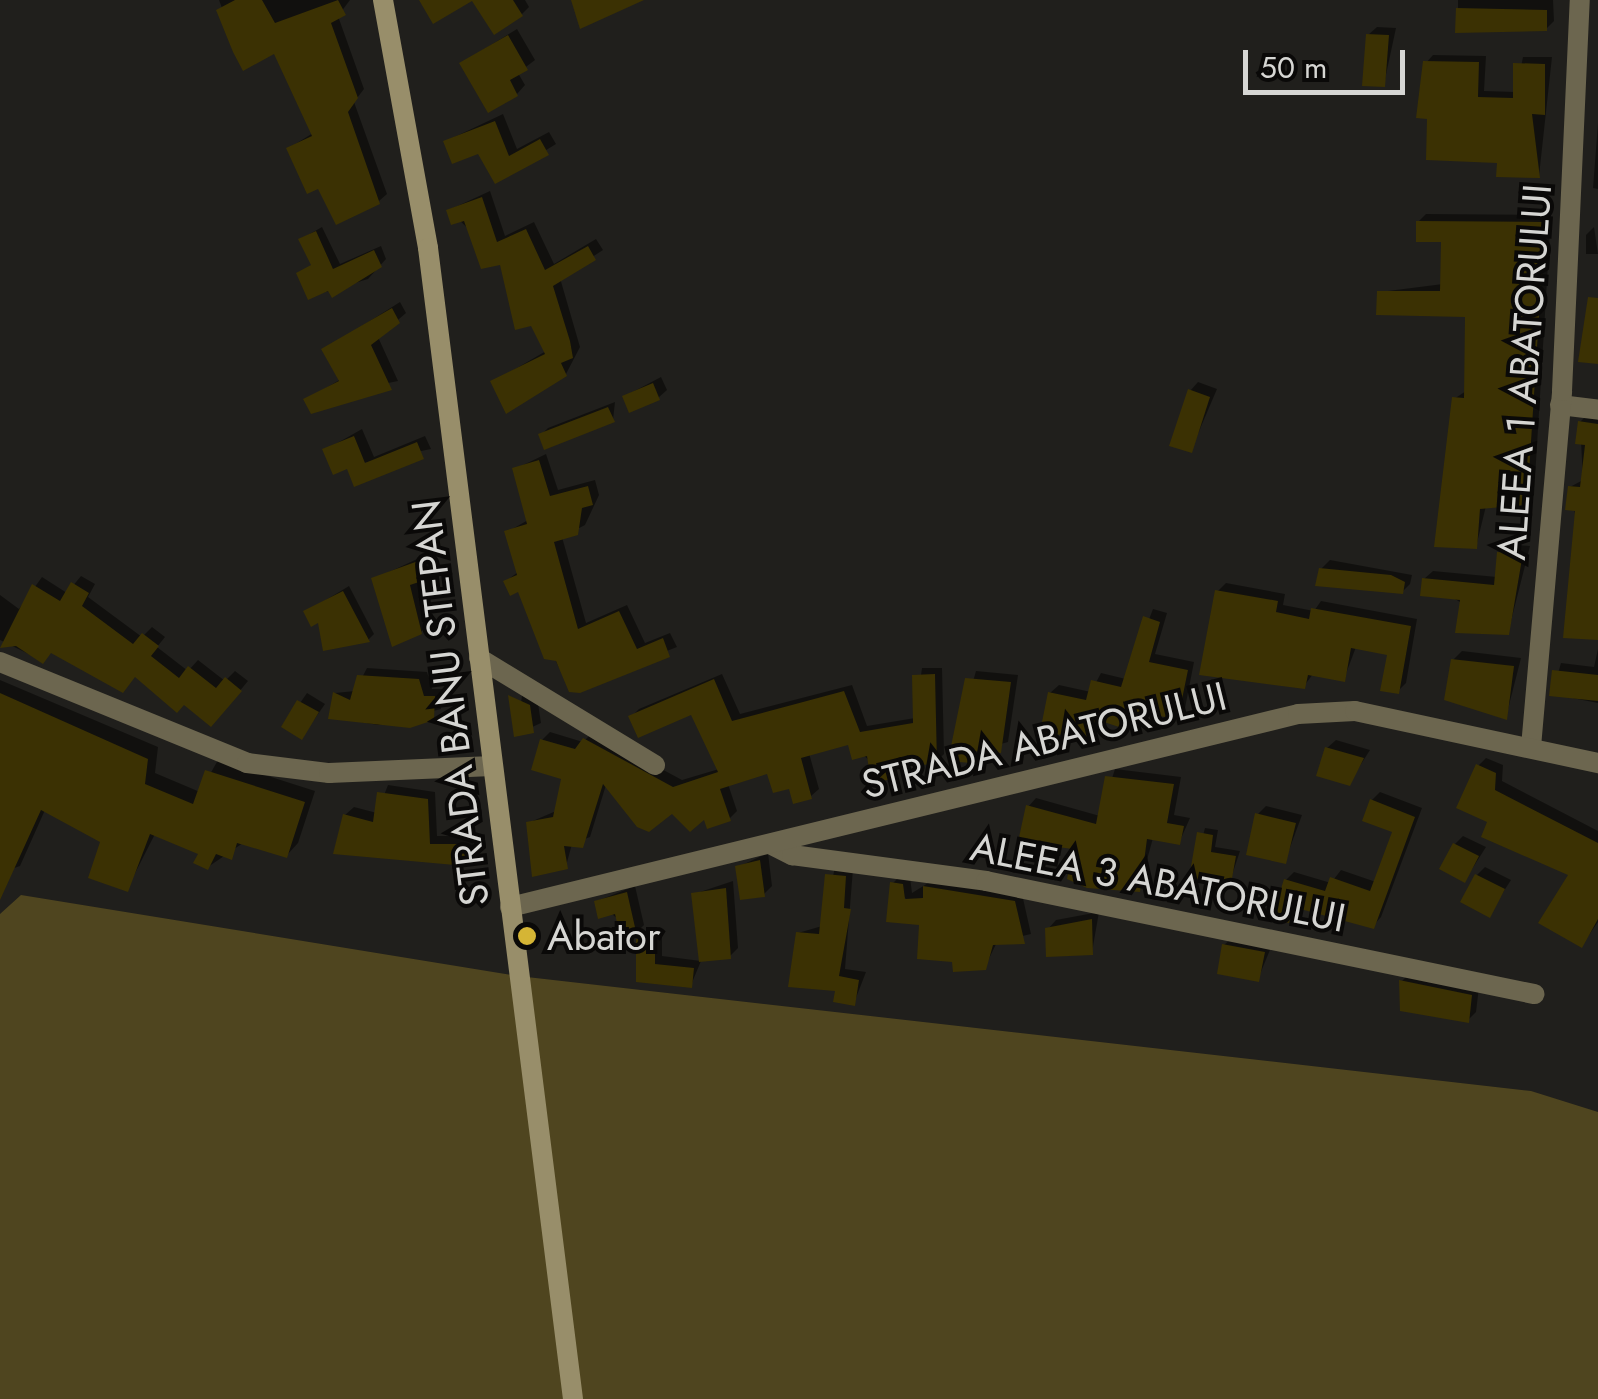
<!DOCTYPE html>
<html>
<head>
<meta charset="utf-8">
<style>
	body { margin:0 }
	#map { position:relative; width:1598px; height:1399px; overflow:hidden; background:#201f1c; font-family:Jost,sans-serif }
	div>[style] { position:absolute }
	.green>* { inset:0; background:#4f451f }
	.shadow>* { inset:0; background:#0007 }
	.building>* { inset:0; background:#3b3103 }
	.minor>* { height:20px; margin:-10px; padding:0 10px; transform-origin:10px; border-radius:10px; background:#6c664f }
	.secondary>* { height:20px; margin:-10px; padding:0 10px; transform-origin:10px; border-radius:10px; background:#988e6a }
	.dots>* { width:28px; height:28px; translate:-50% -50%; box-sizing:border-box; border:5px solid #0a0908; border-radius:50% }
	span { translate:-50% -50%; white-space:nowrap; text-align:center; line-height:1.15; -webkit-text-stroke:8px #0a0908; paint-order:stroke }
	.street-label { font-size:40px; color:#d6d6d3 }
	.poi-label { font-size:40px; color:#d6d6d3 }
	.left { translate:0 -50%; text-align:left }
	.scale { position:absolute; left:1243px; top:50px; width:162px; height:45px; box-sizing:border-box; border:5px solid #d6d6d3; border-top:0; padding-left:12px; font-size:30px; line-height:35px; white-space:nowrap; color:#d6d6d3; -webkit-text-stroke:8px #0a0908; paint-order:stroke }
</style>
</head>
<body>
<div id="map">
	<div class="green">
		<i style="clip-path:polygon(21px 895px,518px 976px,1531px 1091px,1598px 1112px,1598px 1399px,0 1399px,0 914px)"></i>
	</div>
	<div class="shadow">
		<i style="clip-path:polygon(219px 0,350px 0,338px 16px,364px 89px,354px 102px,387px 194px,379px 201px,319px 185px,289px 148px,313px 133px,275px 50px,244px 67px)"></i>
		<i style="clip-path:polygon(474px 0,525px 0,529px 7px,522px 14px)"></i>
		<i style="clip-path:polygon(1458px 0,1553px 0,1554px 21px,1546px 29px,1458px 30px)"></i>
		<i style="clip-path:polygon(1377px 27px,1396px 28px,1384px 84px,1368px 35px)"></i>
		<i style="clip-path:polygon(517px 29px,535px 60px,518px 73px,525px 85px,517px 94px,462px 63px)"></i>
		<i style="clip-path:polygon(1433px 55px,1486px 56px,1484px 91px,1516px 92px,1523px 57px,1552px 57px,1539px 176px,1499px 160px,1426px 63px)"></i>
		<i style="clip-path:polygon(503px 114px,517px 149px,549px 132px,556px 144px,496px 181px,479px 151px,446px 141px)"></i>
		<i style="clip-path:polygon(1598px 123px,1598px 189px,1593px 188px)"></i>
		<i style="clip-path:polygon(490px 191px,505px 236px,534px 222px,554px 264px,596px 239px,603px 250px,560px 278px,580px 347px,566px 374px,493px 382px,546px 351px,502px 262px,449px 210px)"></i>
		<i style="clip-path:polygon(1426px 214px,1551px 215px,1534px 495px,1486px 506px,1476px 547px,1454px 399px,1466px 391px,1468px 314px,1380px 292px,1443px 284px,1443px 239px,1418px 222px)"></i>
		<i style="clip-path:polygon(322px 227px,340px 264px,381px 246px,386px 259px,368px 279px,309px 297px,299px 274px,313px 264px,301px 239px)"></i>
		<i style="clip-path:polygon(1594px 227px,1598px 254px,1586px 254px,1586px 235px)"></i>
		<i style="clip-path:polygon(400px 302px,406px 313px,378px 337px,398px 381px,306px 400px,341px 379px,324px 350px)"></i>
		<i style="clip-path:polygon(661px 377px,667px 390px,658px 398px,625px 396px)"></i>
		<i style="clip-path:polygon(1198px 382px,1217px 389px,1191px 450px,1190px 391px)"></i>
		<i style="clip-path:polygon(615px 402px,613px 420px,541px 435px,548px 428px)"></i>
		<i style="clip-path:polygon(1588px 414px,1598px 415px,1598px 637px,1570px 487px,1583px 480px,1580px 422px)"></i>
		<i style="clip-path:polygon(362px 429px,374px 457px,425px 436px,431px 449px,349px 466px,325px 450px)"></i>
		<i style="clip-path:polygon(546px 454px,558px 490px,595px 480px,599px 495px,585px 525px,562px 537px,586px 623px,627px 605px,645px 643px,670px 633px,677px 647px,570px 689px,519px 589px,506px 581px,518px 572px,507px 532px,528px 520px,515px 469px)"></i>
		<i style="clip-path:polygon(1507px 544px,1530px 546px,1508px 633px,1424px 579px,1433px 571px,1497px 577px)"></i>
		<i style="clip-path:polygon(430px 553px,435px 569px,419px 580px,429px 624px,421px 632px,374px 579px)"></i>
		<i style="clip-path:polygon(1330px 560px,1412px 575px,1410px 584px,1402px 592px,1321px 569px)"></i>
		<i style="clip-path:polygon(81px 576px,95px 584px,88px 597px,142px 637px,152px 627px,165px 637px,157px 647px,188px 671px,198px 660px,225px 681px,235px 671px,248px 681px,219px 716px,136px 674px,52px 651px,43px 661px,0 640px,0 595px,19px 609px,42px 577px,67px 593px)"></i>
		<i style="clip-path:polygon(1226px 583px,1285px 594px,1283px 605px,1314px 611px,1321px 601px,1417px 619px,1406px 683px,1398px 691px,1389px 653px,1356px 647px,1344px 679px,1313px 674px,1304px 686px,1218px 591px)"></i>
		<i style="clip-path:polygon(349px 586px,374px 634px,368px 640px,306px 612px)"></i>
		<i style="clip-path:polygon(1153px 609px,1167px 613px,1155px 654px,1194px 662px,1185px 708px,1177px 716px,1139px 710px,1127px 727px,1104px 719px,1092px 736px,1050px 693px,1059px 685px,1091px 692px,1101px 673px,1126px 679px)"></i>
		<i style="clip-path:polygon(1598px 649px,1598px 703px,1552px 694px,1561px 663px,1594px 667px)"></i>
		<i style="clip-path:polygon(1462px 651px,1521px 658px,1506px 717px,1453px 660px)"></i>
		<i style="clip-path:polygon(367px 668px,427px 672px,432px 689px,442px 689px,441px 709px,378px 725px,331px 717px,335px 693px,355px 691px)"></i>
		<i style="clip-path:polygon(922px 668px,942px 668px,944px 754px,936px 762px,893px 764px,886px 777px,850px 742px,809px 753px,819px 789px,811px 796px,769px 771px,728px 784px,737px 811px,729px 819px,606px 785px,590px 837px,572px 844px,566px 866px,528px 823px,556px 811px,564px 777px,542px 740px,550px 732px,583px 742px,593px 732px,682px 780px,719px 769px,692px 712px,631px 717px,639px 709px,722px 674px,740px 714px,852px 685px,867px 726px,915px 718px)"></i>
		<i style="clip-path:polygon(976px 671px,1018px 675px,1008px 742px,951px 758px)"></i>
		<i style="clip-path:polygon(0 680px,158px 747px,155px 773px,200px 792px,218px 760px,315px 791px,298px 843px,287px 855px,243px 843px,208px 867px,201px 853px,155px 834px,127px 889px,104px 841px,45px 810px,20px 866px,0 873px)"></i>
		<i style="clip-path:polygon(523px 688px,537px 697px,541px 723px,517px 734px)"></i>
		<i style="clip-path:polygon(307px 693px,325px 704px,302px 737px,284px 726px)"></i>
		<i style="clip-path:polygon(1336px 740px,1370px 750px,1349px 783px,1327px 748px)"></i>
		<i style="clip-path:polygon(1486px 758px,1503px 765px,1502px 781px,1598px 831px,1598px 922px,1582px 945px,1572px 873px,1490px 821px,1478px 766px)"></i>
		<i style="clip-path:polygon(1115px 769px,1181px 777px,1174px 815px,1190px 818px,1179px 843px,1153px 838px,1139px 889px,1028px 807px,1036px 798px,1100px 816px)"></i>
		<i style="clip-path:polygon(388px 785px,435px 792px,437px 836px,473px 836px,473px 855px,465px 864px,345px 815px,354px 807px,377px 813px)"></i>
		<i style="clip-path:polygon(1380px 792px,1422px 808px,1381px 917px,1373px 926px,1297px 908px,1288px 920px,1286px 880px,1294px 872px,1331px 883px,1341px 870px,1376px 882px,1396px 830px,1372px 800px)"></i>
		<i style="clip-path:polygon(1266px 806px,1302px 815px,1285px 861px,1257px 815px)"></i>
		<i style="clip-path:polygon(1205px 828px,1218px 830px,1215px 847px,1240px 851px,1230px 881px,1192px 876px)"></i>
		<i style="clip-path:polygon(1463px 836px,1486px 847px,1465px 880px,1455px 844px)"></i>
		<i style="clip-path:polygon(768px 853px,772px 886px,764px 894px,738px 867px)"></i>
		<i style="clip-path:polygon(835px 867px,853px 869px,845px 969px,866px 972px,854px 1003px,798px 933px,822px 926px)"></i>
		<i style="clip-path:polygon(1485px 867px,1511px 880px,1489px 914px,1477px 875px)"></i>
		<i style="clip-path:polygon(900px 876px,910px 877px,912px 893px,933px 880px,1022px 894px,1031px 934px,997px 942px,985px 967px,955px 960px,893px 883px)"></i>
		<i style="clip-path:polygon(733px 881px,738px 948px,730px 956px,694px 894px)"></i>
		<i style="clip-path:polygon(635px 886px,644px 925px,635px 934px,597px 901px)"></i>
		<i style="clip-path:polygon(1099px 912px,1092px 952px,1048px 929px,1056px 920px)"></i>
		<i style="clip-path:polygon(647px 932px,662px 932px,662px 956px,701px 961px,691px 985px,639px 980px)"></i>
		<i style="clip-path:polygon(1233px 937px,1272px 945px,1258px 979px,1224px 945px)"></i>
		<i style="clip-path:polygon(1410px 973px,1479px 987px,1476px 1012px,1468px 1020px,1402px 981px)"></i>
	</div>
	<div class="building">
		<i style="clip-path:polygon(235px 0,262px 0,275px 23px,338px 0,346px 15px,331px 23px,358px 98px,348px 112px,380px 204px,336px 225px,318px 189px,307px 194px,286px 148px,312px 136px,274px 54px,243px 71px,233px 52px,216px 10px)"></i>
		<i style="clip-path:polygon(419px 0,513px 0,523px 16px,494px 35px,472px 1px,433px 24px)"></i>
		<i style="clip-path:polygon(571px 0,644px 0,580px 29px)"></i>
		<i style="clip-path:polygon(1456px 8px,1547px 10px,1547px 31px,1455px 33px)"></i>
		<i style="clip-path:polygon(1366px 34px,1389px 35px,1385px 87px,1362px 86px)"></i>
		<i style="clip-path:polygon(508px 35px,528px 70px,510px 80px,518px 96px,488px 113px,459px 63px)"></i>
		<i style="clip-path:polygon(1423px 61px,1479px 62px,1478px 97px,1513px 98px,1513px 63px,1545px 64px,1545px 115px,1532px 114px,1540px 178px,1496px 177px,1497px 163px,1426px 160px,1427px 119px,1416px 118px)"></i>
		<i style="clip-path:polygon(495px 121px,509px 156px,540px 139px,549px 155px,495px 184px,478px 154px,452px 164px,443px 141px)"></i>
		<i style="clip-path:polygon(482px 197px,497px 242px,526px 229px,545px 270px,588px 246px,596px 260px,553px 286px,570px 341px,573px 358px,561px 363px,567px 376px,506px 414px,490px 381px,545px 354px,531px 326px,515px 330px,500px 265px,481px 269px,464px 221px,451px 225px,446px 210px)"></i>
		<i style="clip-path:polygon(1416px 221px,1545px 222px,1527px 505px,1480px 509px,1477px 549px,1434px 547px,1452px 397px,1464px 398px,1465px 317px,1376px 315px,1377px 291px,1440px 291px,1441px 242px,1416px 242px)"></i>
		<i style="clip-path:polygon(316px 231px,333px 269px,374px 250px,382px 267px,332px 298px,328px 291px,308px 300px,296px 273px,311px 265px,298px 239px)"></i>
		<i style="clip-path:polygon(1588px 297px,1598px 298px,1598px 364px,1578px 362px)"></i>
		<i style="clip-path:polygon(392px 308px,400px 323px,371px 345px,392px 390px,311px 414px,303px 399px,339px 381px,321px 349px)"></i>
		<i style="clip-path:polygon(653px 383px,660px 400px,629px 413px,622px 396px)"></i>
		<i style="clip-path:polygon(1188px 389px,1210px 397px,1192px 453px,1169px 446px)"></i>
		<i style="clip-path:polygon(608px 407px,615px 422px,544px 450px,538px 434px)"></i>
		<i style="clip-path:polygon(1578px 421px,1598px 424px,1598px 640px,1563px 638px,1575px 511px,1565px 510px,1568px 486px,1580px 487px,1585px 445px,1575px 444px)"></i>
		<i style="clip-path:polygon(354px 436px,365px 463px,417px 442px,424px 459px,354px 487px,347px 469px,333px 475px,322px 449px)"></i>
		<i style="clip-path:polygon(539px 460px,550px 496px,588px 486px,593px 505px,582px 508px,578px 535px,554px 542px,578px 629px,619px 611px,637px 649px,663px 638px,670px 657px,580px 693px,569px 692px,556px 661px,544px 659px,518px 592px,510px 596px,503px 581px,517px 575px,504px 531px,527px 524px,512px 468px)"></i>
		<i style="clip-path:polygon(1497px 552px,1523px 553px,1509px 635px,1455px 633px,1460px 600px,1420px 596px,1422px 578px,1494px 585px)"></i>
		<i style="clip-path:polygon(421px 560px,428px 579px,410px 585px,422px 634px,392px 647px,371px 578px)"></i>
		<i style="clip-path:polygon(1319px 568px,1391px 575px,1405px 582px,1403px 594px,1315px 586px)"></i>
		<i style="clip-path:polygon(71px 582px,89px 593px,82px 606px,133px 644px,142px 633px,159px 646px,151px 656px,179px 678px,188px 666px,216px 688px,225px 677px,242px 691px,211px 727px,184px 705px,177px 713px,135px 677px,123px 693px,51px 653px,43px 664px,16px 646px,0 648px,32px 584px,60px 601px)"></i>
		<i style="clip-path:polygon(1215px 590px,1278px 601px,1276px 612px,1309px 619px,1311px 608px,1411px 626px,1399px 694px,1380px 691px,1387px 655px,1351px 648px,1345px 682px,1308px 675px,1305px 689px,1199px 675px)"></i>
		<i style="clip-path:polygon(343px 591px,370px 642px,323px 651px,318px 623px,311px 627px,303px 611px)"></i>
		<i style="clip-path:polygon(1143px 616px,1160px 622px,1149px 662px,1188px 670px,1178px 719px,1134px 712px,1128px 730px,1101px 721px,1092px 739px,1040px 732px,1048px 692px,1086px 700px,1091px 680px,1121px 687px)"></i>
		<i style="clip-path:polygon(1451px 659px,1514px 666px,1507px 720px,1444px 700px)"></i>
		<i style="clip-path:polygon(1552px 670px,1598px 675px,1598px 701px,1549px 696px)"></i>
		<i style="clip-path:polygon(935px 674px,937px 764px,886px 767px,888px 780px,871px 782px,867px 756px,852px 760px,848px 745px,801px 758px,812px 799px,793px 804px,789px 789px,773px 793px,767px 774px,720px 789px,731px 821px,707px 829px,704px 820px,690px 832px,672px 814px,649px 832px,637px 827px,603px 784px,583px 848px,564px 846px,568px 869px,532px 877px,526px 822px,553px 817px,561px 779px,531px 770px,540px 739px,575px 749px,583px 738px,673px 787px,718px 772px,691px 715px,638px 738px,628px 716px,714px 679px,732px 721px,844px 691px,860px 732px,913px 723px,912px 675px)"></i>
		<i style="clip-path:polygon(357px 675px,419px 679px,424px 696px,435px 696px,434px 720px,410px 728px,328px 719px,333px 692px,350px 700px)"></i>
		<i style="clip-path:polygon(965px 678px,1011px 682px,1001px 753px,972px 751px,971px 763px,948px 761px)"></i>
		<i style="clip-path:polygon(0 693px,148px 759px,145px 784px,193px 804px,205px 770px,305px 802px,287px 858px,237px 843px,232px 860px,216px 854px,208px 870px,193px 863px,198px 854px,150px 834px,128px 892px,88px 878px,100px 842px,41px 810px,0 900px)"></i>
		<i style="clip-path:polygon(508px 695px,530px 705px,534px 733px,514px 737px)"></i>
		<i style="clip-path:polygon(297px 700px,319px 712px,302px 740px,281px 727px)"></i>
		<i style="clip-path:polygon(1325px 747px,1364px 758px,1350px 786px,1316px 776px)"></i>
		<i style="clip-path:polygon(1476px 764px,1496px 773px,1495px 790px,1598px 843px,1598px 919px,1582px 948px,1538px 923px,1568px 875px,1481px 837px,1487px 822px,1456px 808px)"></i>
		<i style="clip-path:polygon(1105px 776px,1174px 784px,1167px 823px,1184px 826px,1180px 845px,1147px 839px,1140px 892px,1087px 888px,1067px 879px,1073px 849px,1018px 842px,1026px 805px,1096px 824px)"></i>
		<i style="clip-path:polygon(377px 792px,428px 799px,430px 844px,466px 844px,466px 866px,333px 854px,343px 814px,373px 822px)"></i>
		<i style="clip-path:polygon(1370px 799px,1415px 817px,1374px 929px,1304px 910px,1293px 909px,1289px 923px,1272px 918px,1284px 879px,1325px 891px,1330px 877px,1370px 891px,1392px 832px,1362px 821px)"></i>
		<i style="clip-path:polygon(1255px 813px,1296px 823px,1286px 864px,1246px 855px)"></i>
		<i style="clip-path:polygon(1197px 832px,1213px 835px,1211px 852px,1236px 856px,1231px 884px,1189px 878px)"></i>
		<i style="clip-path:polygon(1453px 843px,1479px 856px,1465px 883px,1439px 869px)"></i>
		<i style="clip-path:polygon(760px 860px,765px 897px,740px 900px,735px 866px)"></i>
		<i style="clip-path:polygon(825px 874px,846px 876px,844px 908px,851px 909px,839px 976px,859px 980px,855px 1006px,833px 1002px,835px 991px,788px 987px,796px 932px,819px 934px)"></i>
		<i style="clip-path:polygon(1475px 874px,1505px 889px,1490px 918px,1460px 902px)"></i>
		<i style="clip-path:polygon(890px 882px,903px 884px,905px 899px,923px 898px,923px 886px,1015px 901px,1025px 944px,993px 945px,986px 970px,953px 972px,952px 962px,917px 959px,919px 925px,886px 922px)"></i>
		<i style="clip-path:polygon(726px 888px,731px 959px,699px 962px,691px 893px)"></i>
		<i style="clip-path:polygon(627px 892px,637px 936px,621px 940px,615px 914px,598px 919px,594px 901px)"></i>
		<i style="clip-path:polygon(1092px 919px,1093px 955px,1046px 957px,1045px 928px)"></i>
		<i style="clip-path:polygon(636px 939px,655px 939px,655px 964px,694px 968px,692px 988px,636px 982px)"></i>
		<i style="clip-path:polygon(1222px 944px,1265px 952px,1259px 982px,1217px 974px)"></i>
		<i style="clip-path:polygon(1399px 980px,1472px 995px,1469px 1023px,1400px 1011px)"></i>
	</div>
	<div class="minor">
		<i style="left:1560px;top:405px;width:38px;rotate:7deg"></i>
		<i style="left:479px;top:658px;width:206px;rotate:31.3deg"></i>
		<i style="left:0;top:662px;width:267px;rotate:22.2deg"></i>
		<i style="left:247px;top:763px;width:83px;rotate:7deg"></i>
		<i style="left:329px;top:773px;width:163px;rotate:-2.5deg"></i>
		<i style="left:1531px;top:747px;width:357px;rotate:-85deg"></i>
		<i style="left:1562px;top:391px;width:391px;rotate:-87.4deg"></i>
		<i style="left:770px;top:844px;width:25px;rotate:27deg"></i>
		<i style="left:792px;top:855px;width:196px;rotate:7.6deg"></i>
		<i style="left:986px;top:881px;width:560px;rotate:11.65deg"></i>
		<i style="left:510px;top:907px;width:811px;rotate:-13.76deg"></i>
		<i style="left:1298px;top:714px;width:57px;rotate:-3deg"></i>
		<i style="left:1355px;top:711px;width:249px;rotate:12.1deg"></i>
	</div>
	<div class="secondary">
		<i style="left:383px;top:0;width:252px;rotate:79.7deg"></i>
		<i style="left:428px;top:248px;width:1160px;rotate:82.82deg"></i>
	</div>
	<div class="dots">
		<i style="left:527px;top:936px;background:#d5b535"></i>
	</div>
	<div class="street-label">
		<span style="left:1524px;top:372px;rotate:-86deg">ALEEA 1 ABATORULUI</span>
		<span style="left:450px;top:703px;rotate:-97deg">STRADA BANU STEPAN</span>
		<span style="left:1044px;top:740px;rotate:-14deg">STRADA ABATORULUI</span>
		<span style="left:1158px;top:882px;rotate:11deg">ALEEA 3 ABATORULUI</span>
	</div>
	<div class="poi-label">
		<span class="left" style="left:547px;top:936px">Abator</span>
	</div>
	<div class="scale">50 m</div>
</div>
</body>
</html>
